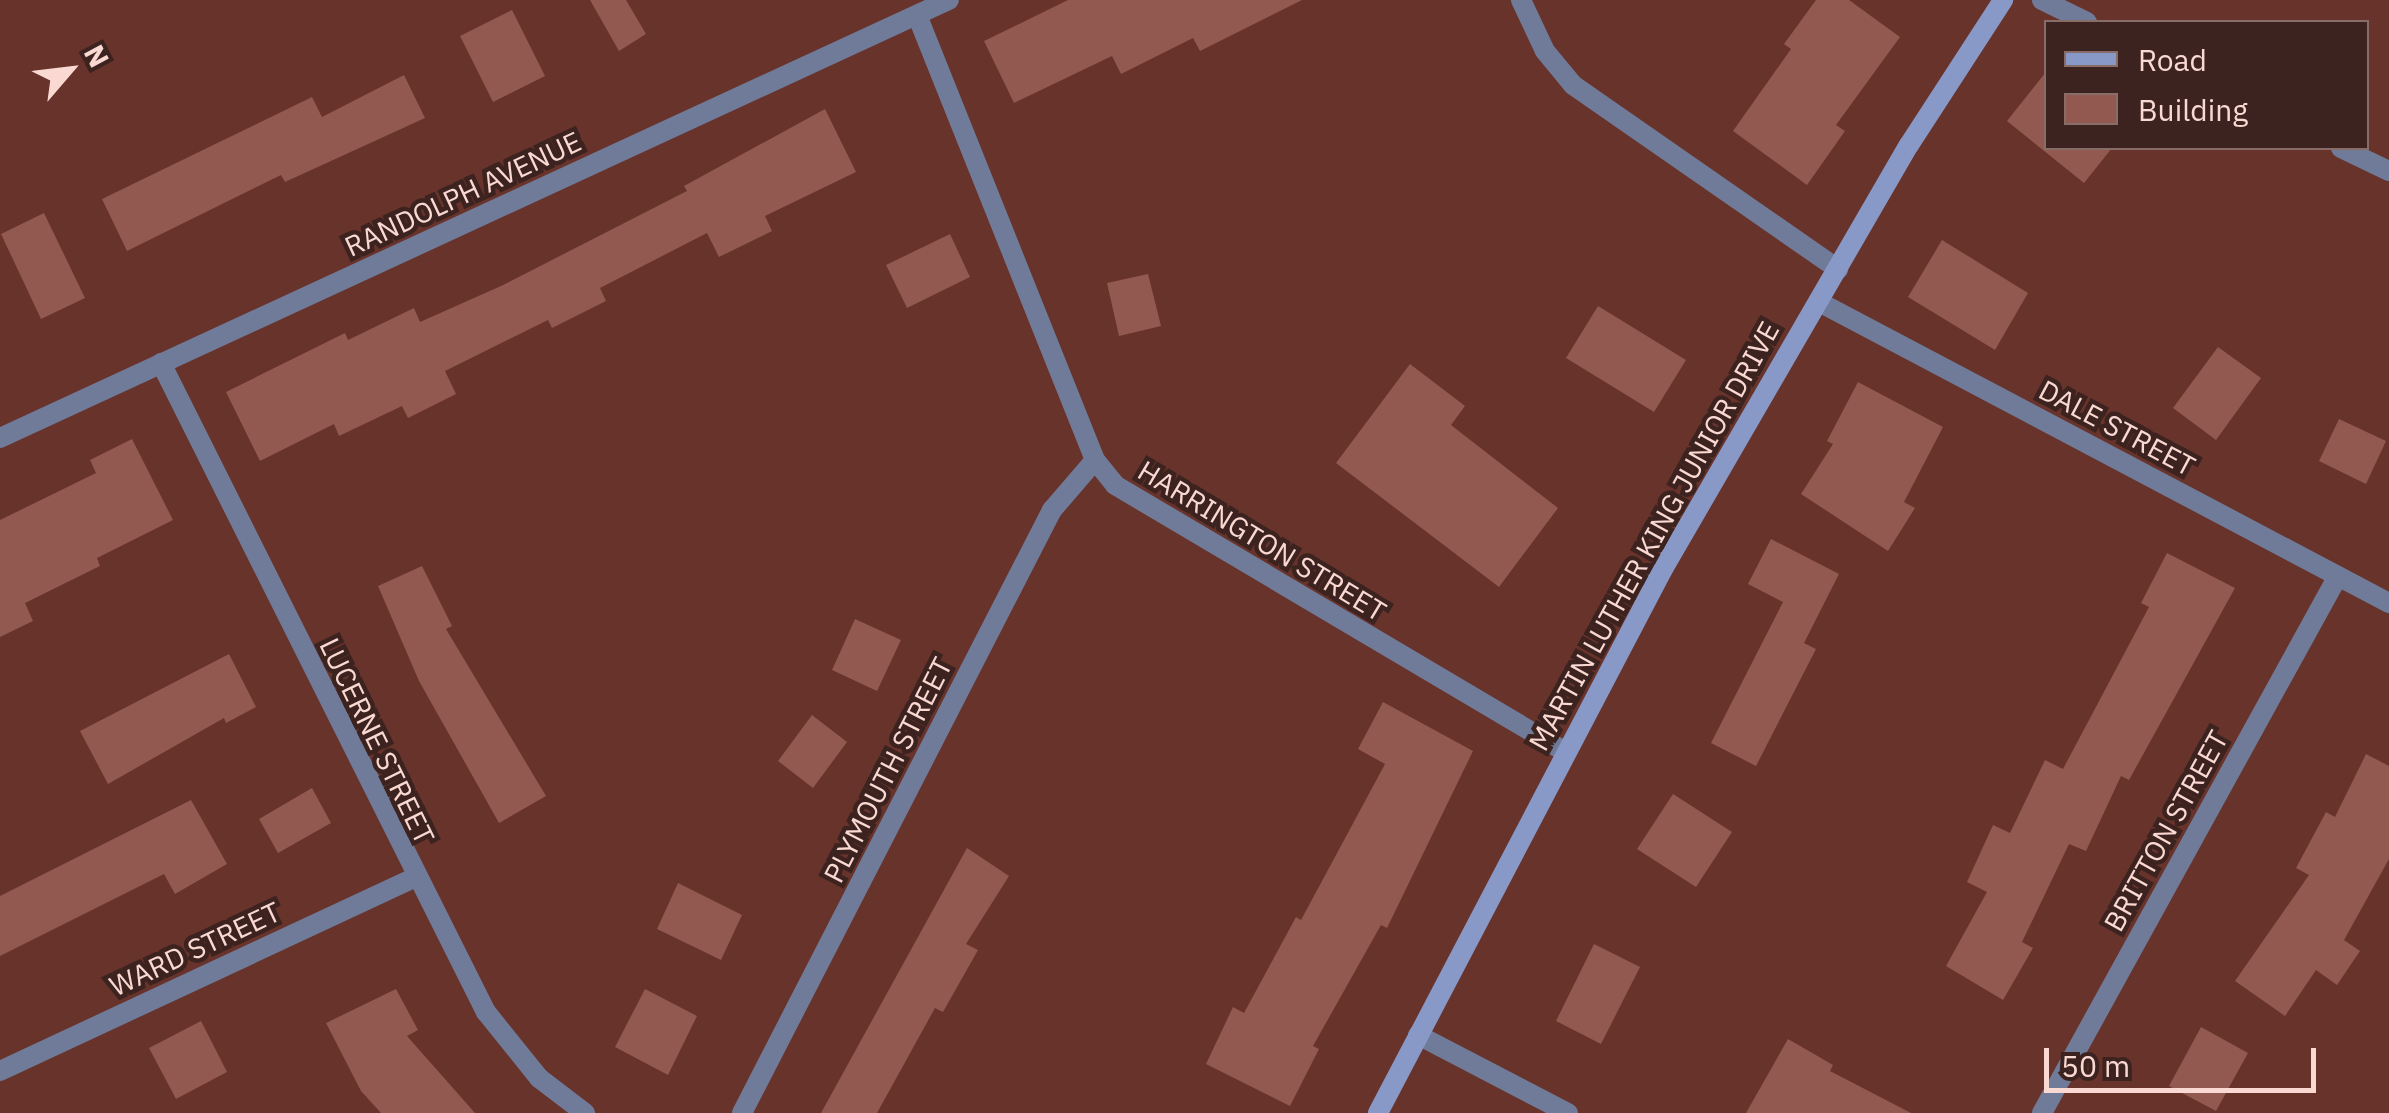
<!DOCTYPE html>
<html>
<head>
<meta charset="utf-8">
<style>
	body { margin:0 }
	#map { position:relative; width:2389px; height:1113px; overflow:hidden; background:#67332b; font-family:"IBM Plex Sans",sans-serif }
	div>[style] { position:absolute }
	.building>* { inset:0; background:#925950 }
	.minor>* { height:20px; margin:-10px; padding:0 10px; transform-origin:10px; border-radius:10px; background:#707b99 }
	.tertiary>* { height:20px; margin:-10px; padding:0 10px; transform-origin:10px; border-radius:10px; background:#707b99 }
	.secondary>* { height:20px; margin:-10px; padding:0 10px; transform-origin:10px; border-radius:10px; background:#8898c7 }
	span { translate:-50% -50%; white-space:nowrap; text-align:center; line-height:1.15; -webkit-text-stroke:9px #3c231f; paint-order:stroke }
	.street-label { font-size:28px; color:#fbd9d3 }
	.legend { position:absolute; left:2044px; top:20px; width:325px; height:130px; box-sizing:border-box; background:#3c231f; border:2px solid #886c67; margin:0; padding:12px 18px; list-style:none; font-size:30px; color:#fbd9d3 }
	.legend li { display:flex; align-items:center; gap:20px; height:50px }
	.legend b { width:50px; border:2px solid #886c67 }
	.north { position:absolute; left:20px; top:20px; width:100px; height:100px; -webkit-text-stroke:8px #3c231f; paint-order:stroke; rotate:62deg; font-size:28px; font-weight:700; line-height:40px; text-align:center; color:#fbd9d3 }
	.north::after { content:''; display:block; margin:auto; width:35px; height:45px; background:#fbd9d3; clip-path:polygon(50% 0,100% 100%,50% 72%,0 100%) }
	.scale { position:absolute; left:2044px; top:1048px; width:272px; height:45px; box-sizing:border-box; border:5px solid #fbd9d3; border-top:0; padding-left:12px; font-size:30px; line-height:35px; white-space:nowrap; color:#fbd9d3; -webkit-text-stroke:8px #3c231f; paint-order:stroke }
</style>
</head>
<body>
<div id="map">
	<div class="building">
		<i style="clip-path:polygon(590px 0,626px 0,646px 34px,619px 51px)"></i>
		<i style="clip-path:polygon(1068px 0,1302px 0,1200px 51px,1193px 38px,1121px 74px,1112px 56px,1014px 103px,984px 41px)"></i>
		<i style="clip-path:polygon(1816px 0,1849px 0,1900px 37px,1836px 125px,1845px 131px,1807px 185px,1733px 131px,1791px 49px,1784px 44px)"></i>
		<i style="clip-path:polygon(512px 10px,545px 76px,493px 102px,460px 36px)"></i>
		<i style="clip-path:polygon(2046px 72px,2046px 148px,2112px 148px,2084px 183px,2007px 121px)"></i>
		<i style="clip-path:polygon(404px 75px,425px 118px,285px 182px,281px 175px,127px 251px,102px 199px,312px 97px,322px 117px)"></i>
		<i style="clip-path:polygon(825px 109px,856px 172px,765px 216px,772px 231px,719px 257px,707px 233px,600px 288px,606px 301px,552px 328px,548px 320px,445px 371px,456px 394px,408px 418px,402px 406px,339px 436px,334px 424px,260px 461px,226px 392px,345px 333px,348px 340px,414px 308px,420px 322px,501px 286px,687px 191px,684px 186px)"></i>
		<i style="clip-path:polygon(44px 213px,85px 298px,41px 319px,1px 234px)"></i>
		<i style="clip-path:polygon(950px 234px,970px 277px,907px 308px,886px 265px)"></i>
		<i style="clip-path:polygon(1942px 240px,2028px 293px,1995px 350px,1908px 297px)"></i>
		<i style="clip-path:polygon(1148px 274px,1161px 326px,1119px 336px,1107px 283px)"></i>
		<i style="clip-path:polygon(1598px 306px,1686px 360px,1654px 412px,1566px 358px)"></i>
		<i style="clip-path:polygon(2218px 347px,2261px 378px,2216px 440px,2173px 408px)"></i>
		<i style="clip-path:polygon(1410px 364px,1465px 406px,1451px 425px,1558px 508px,1499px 587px,1336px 463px)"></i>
		<i style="clip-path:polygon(1858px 382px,1943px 427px,1904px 502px,1915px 508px,1888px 551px,1801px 494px,1833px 444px,1827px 441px)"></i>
		<i style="clip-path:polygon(2339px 419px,2386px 441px,2366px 484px,2319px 461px)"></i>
		<i style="clip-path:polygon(132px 439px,173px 520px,97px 558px,100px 566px,25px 603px,33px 621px,0 637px,0 520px,96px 473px,90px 460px)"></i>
		<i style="clip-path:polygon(1771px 539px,1839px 574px,1804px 643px,1816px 649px,1756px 766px,1711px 743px,1783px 602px,1748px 584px)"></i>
		<i style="clip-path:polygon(2167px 553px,2235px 588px,2129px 780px,2121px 776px,2086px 851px,2069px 844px,2022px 942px,2033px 948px,2003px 1000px,1946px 966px,1987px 892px,1967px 882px,1993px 825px,2010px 833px,2045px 760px,2063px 769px,2149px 607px,2141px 603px)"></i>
		<i style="clip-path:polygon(422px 566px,452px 626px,446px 629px,546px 796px,499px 823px,419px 681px,378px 586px)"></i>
		<i style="clip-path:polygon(855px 619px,901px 640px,877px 691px,832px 670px)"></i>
		<i style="clip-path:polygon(229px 654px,256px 707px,226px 723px,224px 718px,108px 784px,80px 731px)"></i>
		<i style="clip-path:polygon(1383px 702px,1473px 751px,1387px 928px,1381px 925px,1313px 1046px,1319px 1049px,1290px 1106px,1206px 1064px,1233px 1007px,1244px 1013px,1296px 917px,1301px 920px,1385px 764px,1358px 749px)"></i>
		<i style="clip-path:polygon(812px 715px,847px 742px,813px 788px,778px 761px)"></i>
		<i style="clip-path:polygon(2366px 754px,2389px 766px,2389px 859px,2344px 940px,2360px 951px,2337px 985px,2316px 970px,2285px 1016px,2235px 981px,2309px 875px,2296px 868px,2326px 812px,2335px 817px)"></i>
		<i style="clip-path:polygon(312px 788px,331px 823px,278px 853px,259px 819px)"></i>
		<i style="clip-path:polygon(1673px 794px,1732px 832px,1696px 887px,1637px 849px)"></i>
		<i style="clip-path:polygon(191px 800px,227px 864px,175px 894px,164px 874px,0 956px,0 896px)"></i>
		<i style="clip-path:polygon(967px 848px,1009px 876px,966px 944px,978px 950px,943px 1012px,935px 1008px,877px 1113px,821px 1113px)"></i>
		<i style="clip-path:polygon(678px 883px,742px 915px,721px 960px,657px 929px)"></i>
		<i style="clip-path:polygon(1594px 944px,1640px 967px,1601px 1044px,1556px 1021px)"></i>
		<i style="clip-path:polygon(396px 989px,418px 1030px,407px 1036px,475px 1113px,381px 1113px,361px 1091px,326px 1023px)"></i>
		<i style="clip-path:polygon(645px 989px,697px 1016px,668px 1075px,615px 1047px)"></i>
		<i style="clip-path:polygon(201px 1021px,227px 1072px,176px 1099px,149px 1048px)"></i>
		<i style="clip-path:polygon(2201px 1027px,2248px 1053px,2216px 1111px,2169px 1086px)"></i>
		<i style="clip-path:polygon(1788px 1039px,1833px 1065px,1830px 1071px,1911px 1113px,1746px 1113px)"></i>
	</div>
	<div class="minor">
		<i style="left:1521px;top:0;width:56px;rotate:64.8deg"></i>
		<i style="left:1545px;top:51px;width:44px;rotate:50.5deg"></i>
		<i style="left:1573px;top:85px;width:323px;rotate:34.8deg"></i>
		<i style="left:2042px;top:0;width:50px;rotate:26.1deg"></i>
		<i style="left:917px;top:15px;width:479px;rotate:68.2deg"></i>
		<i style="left:1095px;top:460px;width:32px;rotate:51deg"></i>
		<i style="left:1115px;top:485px;width:522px;rotate:30.64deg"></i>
		<i style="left:2341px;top:148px;width:53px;rotate:25.6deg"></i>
		<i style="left:1819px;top:302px;width:645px;rotate:27.84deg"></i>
		<i style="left:161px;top:363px;width:726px;rotate:63.4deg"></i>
		<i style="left:486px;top:1012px;width:85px;rotate:51.2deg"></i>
		<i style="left:539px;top:1078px;width:58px;rotate:37.3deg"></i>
		<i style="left:1418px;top:1035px;width:169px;rotate:27.5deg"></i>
		<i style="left:0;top:1071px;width:456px;rotate:-25deg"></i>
		<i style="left:742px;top:1113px;width:678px;rotate:-62.79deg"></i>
		<i style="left:1052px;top:510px;width:66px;rotate:-49.3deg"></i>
		<i style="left:2042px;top:1113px;width:613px;rotate:-61.14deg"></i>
	</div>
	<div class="tertiary">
		<i style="left:0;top:438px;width:1045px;rotate:-24.78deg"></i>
	</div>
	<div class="secondary">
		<i style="left:1378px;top:1113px;width:614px;rotate:-62.35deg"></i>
		<i style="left:1663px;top:569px;width:490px;rotate:-59.9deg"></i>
		<i style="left:1909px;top:145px;width:173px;rotate:-57deg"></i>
	</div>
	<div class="street-label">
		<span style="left:463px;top:194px;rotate:-25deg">RANDOLPH AVENUE</span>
		<span style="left:2117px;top:428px;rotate:28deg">DALE STREET</span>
		<span style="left:1654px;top:536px;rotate:-61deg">MARTIN LUTHER KING JUNIOR DRIVE</span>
		<span style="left:1262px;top:541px;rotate:31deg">HARRINGTON STREET</span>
		<span style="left:377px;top:741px;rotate:64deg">LUCERNE STREET</span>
		<span style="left:888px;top:770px;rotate:-63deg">PLYMOUTH STREET</span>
		<span style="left:2166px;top:831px;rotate:-61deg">BRITTON STREET</span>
		<span style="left:195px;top:949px;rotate:-25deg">WARD STREET</span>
	</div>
	<ul class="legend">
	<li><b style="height:12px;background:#8898c7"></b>Road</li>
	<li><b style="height:28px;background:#925950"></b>Building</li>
	</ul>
	<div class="north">N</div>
	<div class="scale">50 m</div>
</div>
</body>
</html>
